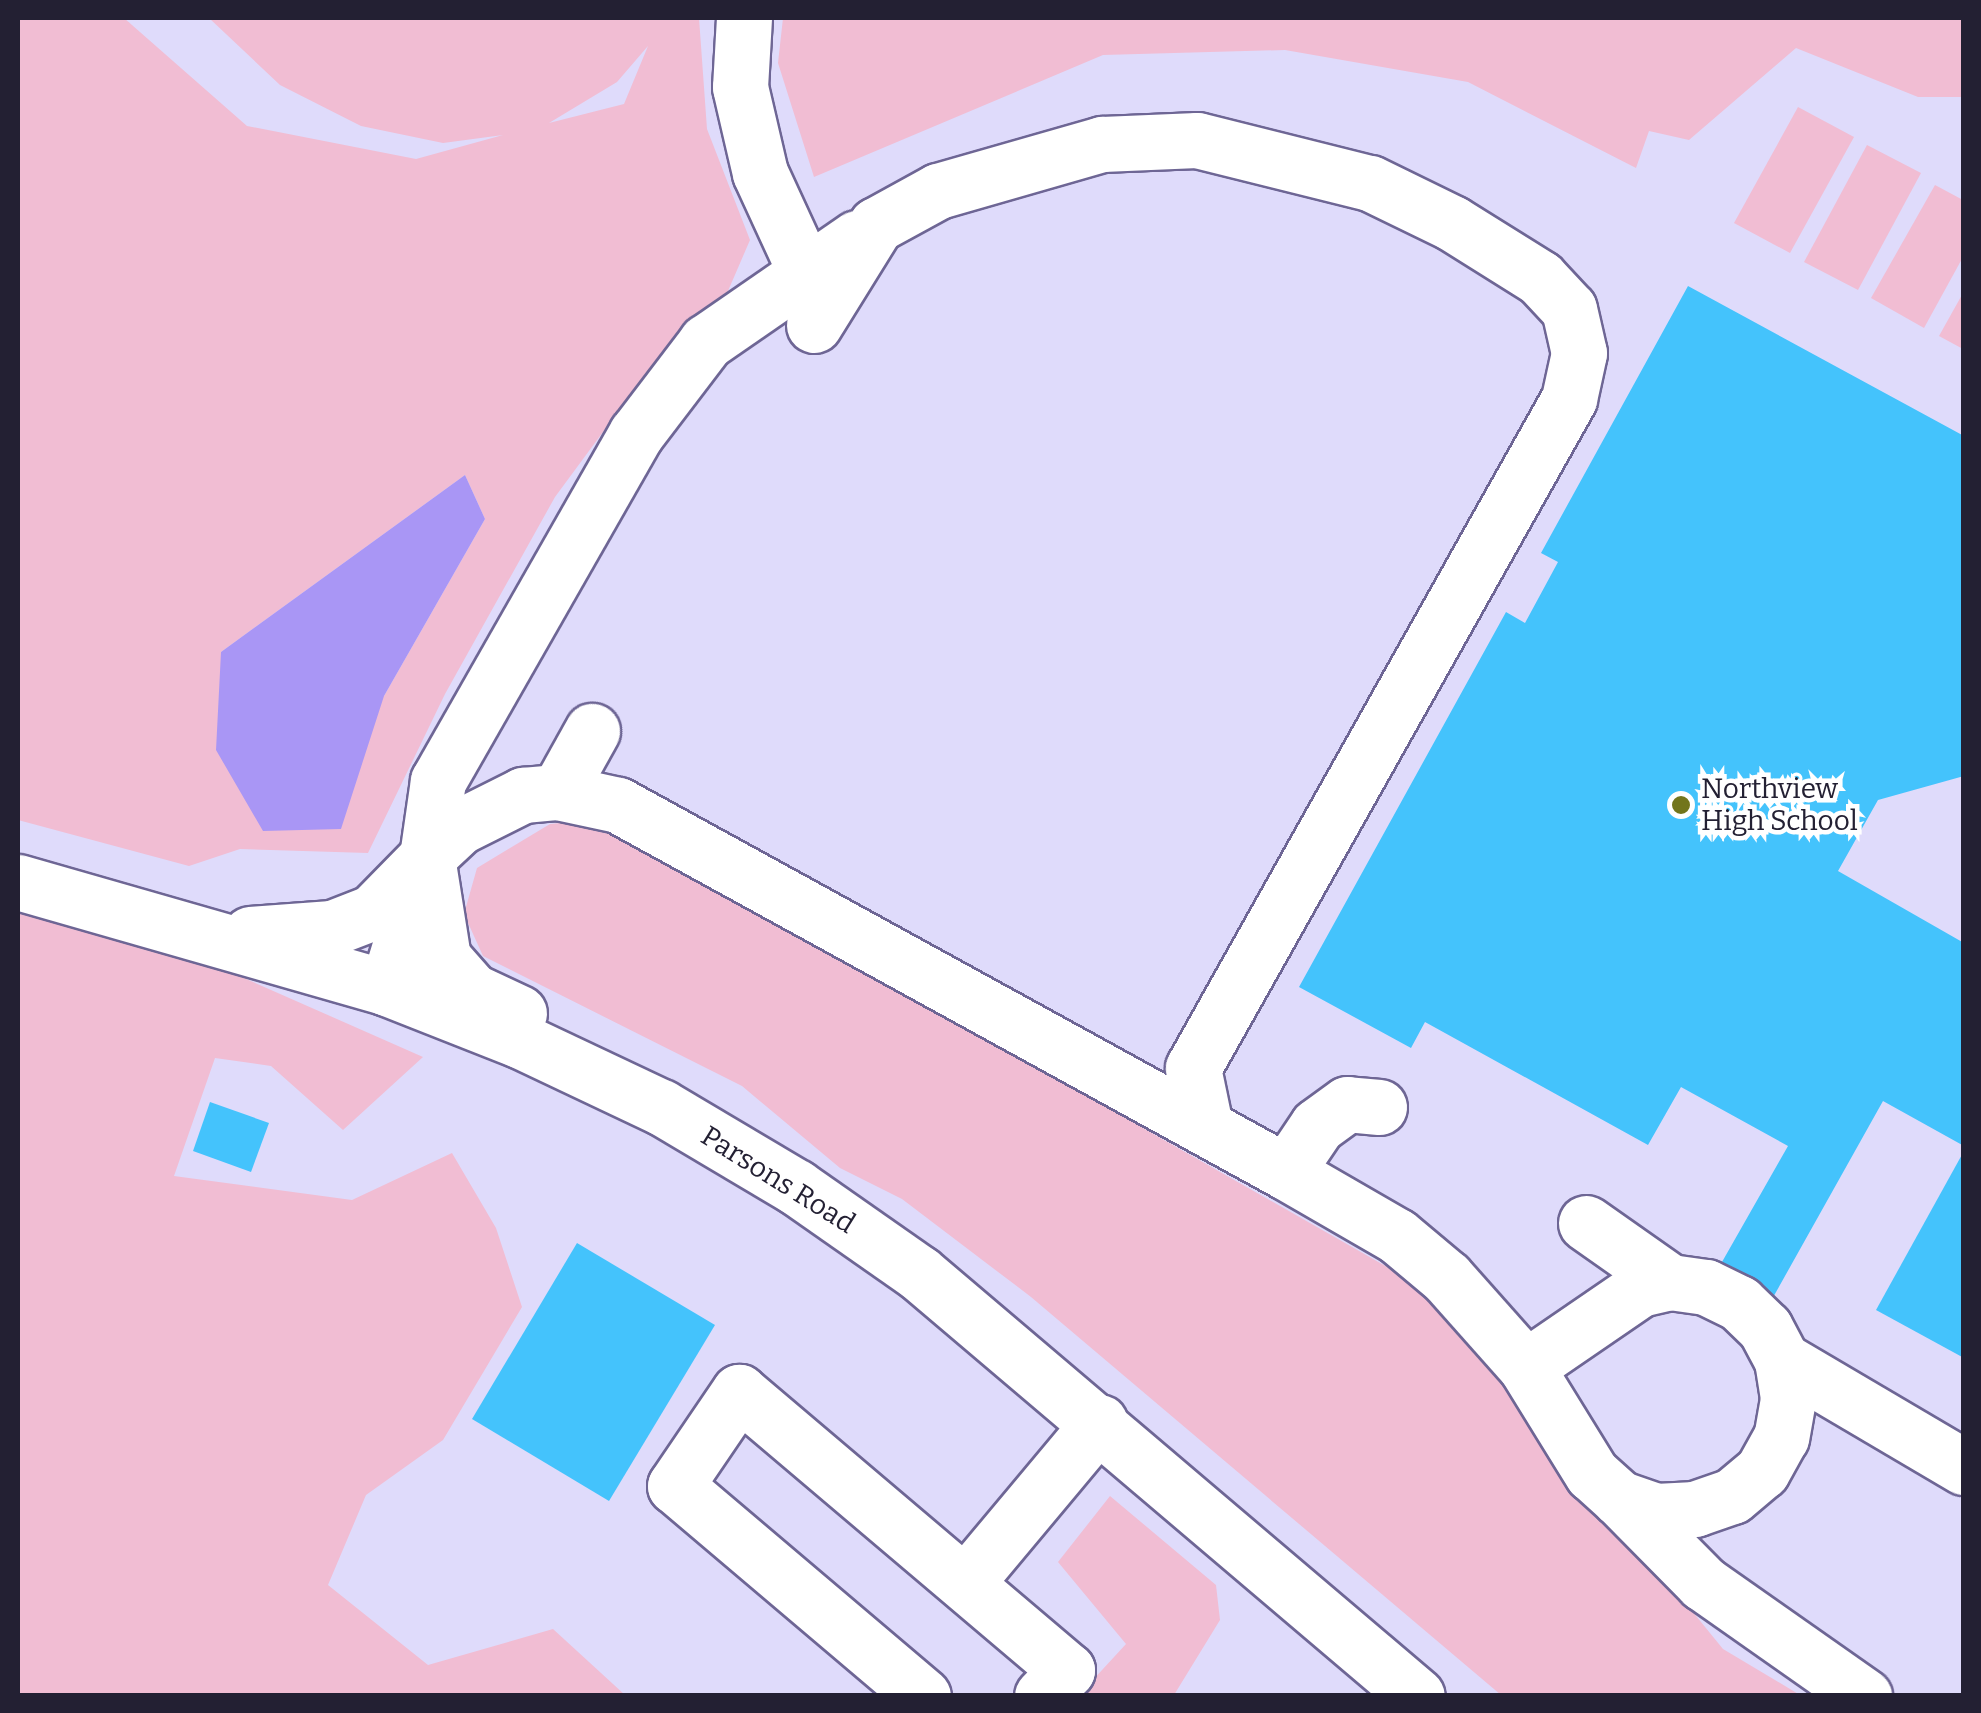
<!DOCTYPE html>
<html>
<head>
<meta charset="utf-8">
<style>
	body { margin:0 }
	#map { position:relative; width:1981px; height:1713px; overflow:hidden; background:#dfdbfb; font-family:Bitter,serif }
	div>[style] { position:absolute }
	.green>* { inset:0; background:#f1bdd3 }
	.water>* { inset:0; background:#a996f5 }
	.building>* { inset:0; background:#44c3fc }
	.roads { filter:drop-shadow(2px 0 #6e6695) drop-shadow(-2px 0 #6e6695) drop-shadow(0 2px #6e6695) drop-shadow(0 -2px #6e6695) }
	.minor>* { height:55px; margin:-27.5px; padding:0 27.5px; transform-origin:27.5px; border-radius:27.5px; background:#fff }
	.dots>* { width:28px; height:28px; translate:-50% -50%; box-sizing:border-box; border:5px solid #fff; border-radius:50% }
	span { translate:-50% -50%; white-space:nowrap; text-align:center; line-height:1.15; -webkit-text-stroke:9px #fff; paint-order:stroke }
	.poi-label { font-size:28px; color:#232033 }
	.left { translate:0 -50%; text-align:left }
	.street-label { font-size:28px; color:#232033 }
	.frame { position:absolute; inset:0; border:20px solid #232033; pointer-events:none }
</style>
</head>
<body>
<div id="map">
	<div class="green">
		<i style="clip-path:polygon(evenodd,18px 18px,124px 18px,247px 126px,416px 159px,503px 135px,443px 143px,361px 126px,280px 85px,209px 18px,699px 18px,707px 129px,750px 240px,728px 291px,662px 352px,555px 497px,445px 694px,368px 853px,240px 849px,189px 866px,18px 820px,18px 18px,648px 46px,624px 104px,549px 123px,617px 82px,648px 46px,18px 18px,465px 475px,485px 519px,384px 696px,221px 652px,465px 475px)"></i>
		<i style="clip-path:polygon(783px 18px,1963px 18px,1963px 97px,1918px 97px,1796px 48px,1689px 140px,1649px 131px,1636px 168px,1468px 82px,1285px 50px,1103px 55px,814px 177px,778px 63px)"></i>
		<i style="clip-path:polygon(1798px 107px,1854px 137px,1790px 253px,1734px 223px)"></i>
		<i style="clip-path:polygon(1867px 145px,1921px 173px,1858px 290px,1804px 262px)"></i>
		<i style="clip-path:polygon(1935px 185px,1963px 200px,1963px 257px,1924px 328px,1871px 298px)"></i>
		<i style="clip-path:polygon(1963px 293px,1963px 349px,1939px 336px)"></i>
		<i style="clip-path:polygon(591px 820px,630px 836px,1403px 1276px,1486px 1358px,1723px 1649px,1800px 1695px,1501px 1695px,1031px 1297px,902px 1199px,840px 1168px,742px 1086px,483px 956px,464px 914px,477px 868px,550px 824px)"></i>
		<i style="clip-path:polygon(18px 900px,244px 978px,423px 1057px,343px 1130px,271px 1066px,215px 1058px,174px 1176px,352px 1200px,452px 1153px,496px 1228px,522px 1307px,443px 1440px,366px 1495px,328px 1585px,428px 1665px,553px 1629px,625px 1695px,18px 1696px)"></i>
		<i style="clip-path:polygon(1110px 1496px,1216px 1585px,1220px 1620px,1174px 1695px,1079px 1695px,1126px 1644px,1058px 1562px)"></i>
	</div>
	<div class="water">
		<i style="clip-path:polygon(465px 475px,485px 519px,384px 696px,341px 829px,263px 831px,216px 750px,221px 652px)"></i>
	</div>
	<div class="building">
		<i style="clip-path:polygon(1688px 286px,1964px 436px,1964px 776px,1878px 800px,1838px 871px,1964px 943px,1964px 1146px,1883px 1101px,1771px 1301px,1718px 1269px,1788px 1146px,1681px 1087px,1648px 1145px,1425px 1022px,1411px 1048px,1299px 987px,1506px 612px,1525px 623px,1558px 562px,1541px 553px)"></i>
		<i style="clip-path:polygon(210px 1102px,269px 1123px,251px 1172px,193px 1151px)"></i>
		<i style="clip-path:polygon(1964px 1151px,1964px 1358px,1876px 1310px)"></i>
		<i style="clip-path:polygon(577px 1243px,715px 1325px,609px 1501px,472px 1419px)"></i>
	</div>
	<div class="roads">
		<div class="minor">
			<i style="left:744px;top:18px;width:69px;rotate:93.3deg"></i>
			<i style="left:740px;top:87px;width:88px;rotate:76.9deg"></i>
			<i style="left:760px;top:173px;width:110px;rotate:65.3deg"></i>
			<i style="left:814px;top:325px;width:118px;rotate:-58.2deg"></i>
			<i style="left:876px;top:225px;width:71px;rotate:-28.7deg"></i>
			<i style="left:938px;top:191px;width:171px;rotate:-16deg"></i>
			<i style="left:1102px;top:144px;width:95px;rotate:-2.4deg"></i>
			<i style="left:1197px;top:140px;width:178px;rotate:14deg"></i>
			<i style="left:1370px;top:183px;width:91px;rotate:26deg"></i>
			<i style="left:1452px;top:223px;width:104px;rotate:32deg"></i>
			<i style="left:1540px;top:278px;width:42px;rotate:46.9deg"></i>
			<i style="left:1569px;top:309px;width:45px;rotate:77.2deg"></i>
			<i style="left:1579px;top:353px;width:47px;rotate:102.3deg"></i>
			<i style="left:1569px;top:399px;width:767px;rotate:119.34deg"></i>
			<i style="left:1193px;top:1068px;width:59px;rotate:78.3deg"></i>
			<i style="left:558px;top:792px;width:70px;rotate:-60.9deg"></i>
			<i style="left:18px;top:882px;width:384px;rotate:16deg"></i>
			<i style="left:387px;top:988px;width:142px;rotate:21.5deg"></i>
			<i style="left:519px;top:1040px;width:157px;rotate:25.3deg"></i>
			<i style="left:661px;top:1107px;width:157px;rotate:30.7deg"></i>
			<i style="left:796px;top:1187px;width:150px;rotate:35deg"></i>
			<i style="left:919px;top:1273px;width:653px;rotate:40.34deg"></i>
			<i style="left:250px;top:934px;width:82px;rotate:-4.2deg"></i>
			<i style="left:332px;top:928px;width:44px;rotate:-21.3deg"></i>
			<i style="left:373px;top:912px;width:71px;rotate:-45.6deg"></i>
			<i style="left:387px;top:988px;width:137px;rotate:-73deg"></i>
			<i style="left:427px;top:857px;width:44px;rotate:-43.2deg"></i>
			<i style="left:459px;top:827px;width:72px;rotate:-26.6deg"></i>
			<i style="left:523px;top:795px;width:35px;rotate:-5deg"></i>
			<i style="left:558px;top:792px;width:61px;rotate:12.2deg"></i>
			<i style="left:618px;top:805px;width:762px;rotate:28.78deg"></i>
			<i style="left:519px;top:1013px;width:52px;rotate:-154.9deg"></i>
			<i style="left:472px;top:991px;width:44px;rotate:-131.3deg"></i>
			<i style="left:443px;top:958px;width:102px;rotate:-99deg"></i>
			<i style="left:427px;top:857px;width:77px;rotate:-81.8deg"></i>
			<i style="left:438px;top:781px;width:400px;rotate:-60.3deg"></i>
			<i style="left:636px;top:434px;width:116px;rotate:-52.7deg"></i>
			<i style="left:706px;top:342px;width:183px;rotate:-34.6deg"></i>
			<i style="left:1379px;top:1107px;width:32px;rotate:-175deg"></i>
			<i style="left:1347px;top:1104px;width:37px;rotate:144deg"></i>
			<i style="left:1317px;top:1126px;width:55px;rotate:124deg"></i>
			<i style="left:1286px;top:1172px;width:128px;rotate:30deg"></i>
			<i style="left:1397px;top:1236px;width:65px;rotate:40deg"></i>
			<i style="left:1447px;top:1278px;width:119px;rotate:48.4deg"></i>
			<i style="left:1586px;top:1223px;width:103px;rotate:35.1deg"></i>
			<i style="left:1670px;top:1282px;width:36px;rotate:8deg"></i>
			<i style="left:1706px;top:1287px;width:37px;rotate:26deg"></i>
			<i style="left:1739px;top:1303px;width:36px;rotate:44deg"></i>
			<i style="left:1765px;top:1328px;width:36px;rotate:62deg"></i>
			<i style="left:1782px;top:1360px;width:39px;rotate:81deg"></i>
			<i style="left:1788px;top:1399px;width:39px;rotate:100deg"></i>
			<i style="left:1781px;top:1437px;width:39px;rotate:119deg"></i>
			<i style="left:1762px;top:1471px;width:39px;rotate:140deg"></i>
			<i style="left:1732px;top:1496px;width:39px;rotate:161deg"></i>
			<i style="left:1695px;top:1509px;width:39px;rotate:177deg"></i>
			<i style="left:1656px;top:1511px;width:39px;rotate:-161deg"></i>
			<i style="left:1619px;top:1498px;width:36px;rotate:-138deg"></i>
			<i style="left:1592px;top:1474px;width:126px;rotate:-121.7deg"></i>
			<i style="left:1526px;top:1367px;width:138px;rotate:-34.4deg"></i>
			<i style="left:1640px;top:1289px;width:31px;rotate:-13deg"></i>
			<i style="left:1782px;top:1360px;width:211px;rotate:30.5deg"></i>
			<i style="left:1619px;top:1498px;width:120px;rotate:45.3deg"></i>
			<i style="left:1703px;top:1583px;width:197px;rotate:35.1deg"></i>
			<i style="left:967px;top:1581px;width:207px;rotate:-50.1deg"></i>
			<i style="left:923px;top:1696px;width:325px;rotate:-139.7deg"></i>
			<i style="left:675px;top:1486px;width:114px;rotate:-55.8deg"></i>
			<i style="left:739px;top:1392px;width:430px;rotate:40.3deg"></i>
			<i style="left:1067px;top:1670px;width:36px;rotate:134deg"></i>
		</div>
	</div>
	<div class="dots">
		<i style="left:1681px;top:805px;background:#72751c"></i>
	</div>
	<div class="poi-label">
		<span class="left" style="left:1701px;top:805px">Northview<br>High School</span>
	</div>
	<div class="street-label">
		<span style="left:778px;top:1180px;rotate:32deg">Parsons Road</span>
	</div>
	<div class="frame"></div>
</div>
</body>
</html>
